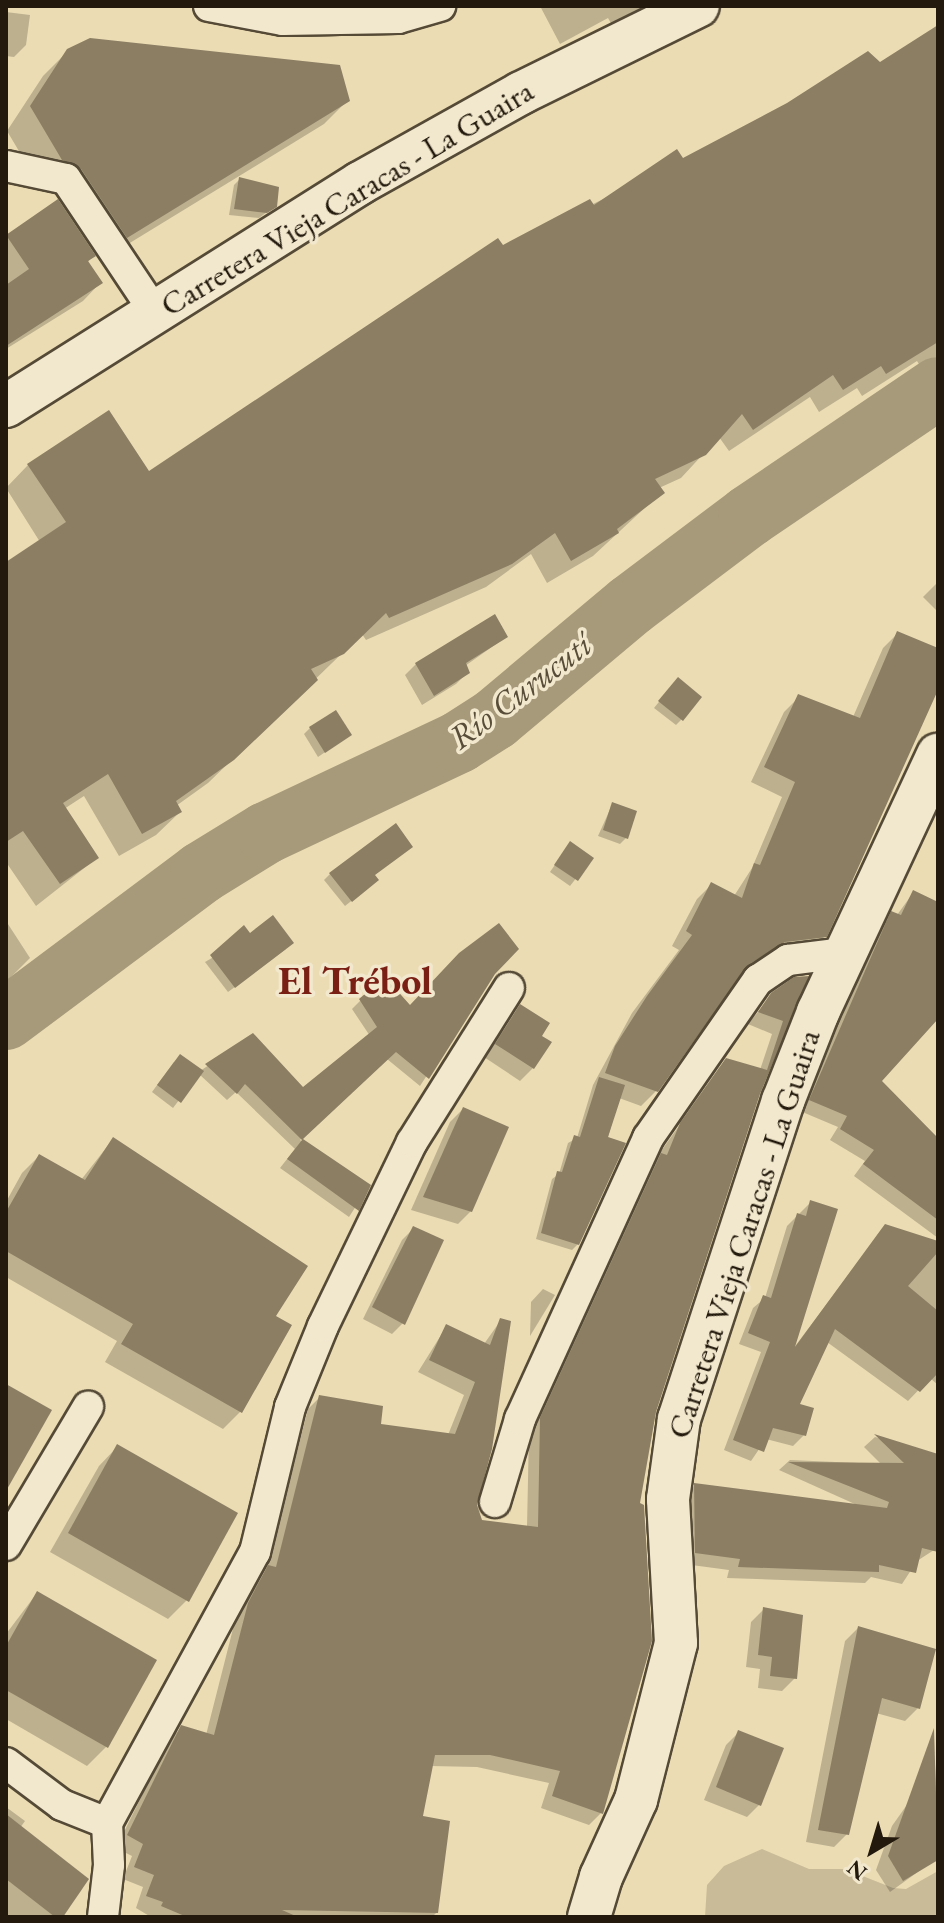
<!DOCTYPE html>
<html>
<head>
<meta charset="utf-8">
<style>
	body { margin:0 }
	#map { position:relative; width:944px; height:1923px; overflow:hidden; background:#ebdcb3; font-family:"EB Garamond",serif }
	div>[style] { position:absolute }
	.green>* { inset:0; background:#c9bb97 }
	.shadow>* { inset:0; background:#0003 }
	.river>* { height:62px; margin:-31px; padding:0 31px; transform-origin:31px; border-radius:31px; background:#a79a7a }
	.building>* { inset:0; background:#8b7e63 }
	.roads { filter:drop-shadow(2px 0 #554a36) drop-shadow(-2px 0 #554a36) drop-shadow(0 2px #554a36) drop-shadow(0 -2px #554a36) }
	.street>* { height:30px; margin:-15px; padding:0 15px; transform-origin:15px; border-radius:15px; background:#f2e8ce }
	.secondary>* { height:42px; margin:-21px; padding:0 21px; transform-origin:21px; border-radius:21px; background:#f2e8ce }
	span { translate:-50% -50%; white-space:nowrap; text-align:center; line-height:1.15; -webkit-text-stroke:7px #f2e8ce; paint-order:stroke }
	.street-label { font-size:32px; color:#23190c }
	.water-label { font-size:34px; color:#584d38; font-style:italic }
	.district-label { font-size:40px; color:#7a1f14; font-weight:700 }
	.frame { position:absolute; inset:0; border:8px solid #23190c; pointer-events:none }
	.north { position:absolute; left:832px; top:1811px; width:80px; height:80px; -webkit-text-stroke:6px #f2e8ce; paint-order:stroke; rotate:218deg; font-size:22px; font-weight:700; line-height:32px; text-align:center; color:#23190c }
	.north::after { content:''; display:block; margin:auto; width:28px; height:36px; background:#23190c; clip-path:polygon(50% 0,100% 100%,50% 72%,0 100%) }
</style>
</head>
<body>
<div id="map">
	<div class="green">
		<i style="clip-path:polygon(762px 1849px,809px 1869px,845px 1869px,893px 1888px,906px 1889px,938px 1871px,938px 1917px,705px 1917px,707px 1885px,724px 1866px)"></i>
	</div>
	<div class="shadow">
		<i style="clip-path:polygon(540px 6px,649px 6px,612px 25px,608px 18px,560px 44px)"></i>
		<i style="clip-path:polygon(6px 12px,30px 15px,26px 45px,14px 57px,6px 56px)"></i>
		<i style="clip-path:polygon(938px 27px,938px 363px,924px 372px,917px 361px,862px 396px,857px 388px,819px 412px,810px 397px,729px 451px,719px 437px,681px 478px,659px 488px,662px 492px,593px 556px,547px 583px,531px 554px,486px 587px,366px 640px,362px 634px,208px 783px,176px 806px,180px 812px,156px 835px,119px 856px,84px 796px,64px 809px,97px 858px,36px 906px,6px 862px,6px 564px,40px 542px,6px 488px,28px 465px,148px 473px,503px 248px,880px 64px)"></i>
		<i style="clip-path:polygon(68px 51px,348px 100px,324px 124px,102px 260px,57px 193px,38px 183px,7px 131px,43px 76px)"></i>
		<i style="clip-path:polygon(240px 179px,275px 206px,259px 218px,229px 215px,234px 185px)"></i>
		<i style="clip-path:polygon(57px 202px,93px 256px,87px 263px,100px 283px,83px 301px,6px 349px,6px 237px)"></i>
		<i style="clip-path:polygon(938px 582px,938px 612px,923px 597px)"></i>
		<i style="clip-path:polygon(898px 633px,938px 650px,938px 683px,825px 936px,810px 951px,768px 956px,738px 975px,656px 1091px,641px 1106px,619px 1098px,578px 1244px,572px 1250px,536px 1239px,552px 1179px,559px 1174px,568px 1143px,577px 1138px,593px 1085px,632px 1013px,679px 950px,672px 946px,697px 899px,712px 884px,734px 896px,752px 868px,782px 797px,751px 782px,784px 712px,799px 697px,853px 717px,883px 648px)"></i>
		<i style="clip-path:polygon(506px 637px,465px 666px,467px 673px,456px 684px,422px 705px,405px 675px,416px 664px)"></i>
		<i style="clip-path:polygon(672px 686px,682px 719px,676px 725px,654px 708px)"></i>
		<i style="clip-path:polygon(310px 728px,350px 735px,318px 757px,304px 734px)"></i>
		<i style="clip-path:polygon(612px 805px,626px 838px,620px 844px,598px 836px)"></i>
		<i style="clip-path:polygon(565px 850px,592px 858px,570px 886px,550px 872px)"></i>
		<i style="clip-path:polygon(330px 874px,373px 875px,370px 886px,345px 906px,324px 880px)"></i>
		<i style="clip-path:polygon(913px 893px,938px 904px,938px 1016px,879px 1081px,938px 1139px,938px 1238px,854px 1176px,865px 1161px,830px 1140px,838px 1127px,800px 1111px,881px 924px,897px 915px)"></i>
		<i style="clip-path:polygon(6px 921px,30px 958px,6px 982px)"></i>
		<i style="clip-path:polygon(250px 936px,286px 949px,228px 992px,205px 962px)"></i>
		<i style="clip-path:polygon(494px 972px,420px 1086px,387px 1059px,300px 1140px,369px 1186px,349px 1217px,280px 1168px,295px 1149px,236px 1092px,227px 1100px,199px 1074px,173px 1108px,152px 1092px,174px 1062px,200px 1071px,253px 1036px,303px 1090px,370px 1036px,352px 1009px,360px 1001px,409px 1008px)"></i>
		<i style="clip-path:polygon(805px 978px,758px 1093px,654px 1411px,637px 1505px,601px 1813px,589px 1825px,541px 1808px,549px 1783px,477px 1767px,431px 1766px,421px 1818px,437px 1912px,432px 1917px,151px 1917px,136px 1908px,143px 1887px,123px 1879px,132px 1856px,116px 1848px,170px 1739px,182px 1727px,206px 1735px,236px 1617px,267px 1569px,308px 1409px,320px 1397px,379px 1425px,448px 1435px,464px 1395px,418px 1372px,446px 1327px,484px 1344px,501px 1320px,475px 1505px,480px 1522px,527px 1527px,529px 1432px,649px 1168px,726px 1060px,760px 1070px,772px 1034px,748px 1024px,772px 995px)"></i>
		<i style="clip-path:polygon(520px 1007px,539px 1036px,533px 1068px,520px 1081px,484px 1057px)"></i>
		<i style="clip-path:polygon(463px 1109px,471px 1211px,458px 1224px,411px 1210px,450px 1122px)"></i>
		<i style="clip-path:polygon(113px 1139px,273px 1317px,289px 1326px,240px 1412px,223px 1429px,105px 1362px,117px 1341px,6px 1277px,6px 1202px,22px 1173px,39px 1156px,81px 1180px)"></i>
		<i style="clip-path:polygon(811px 1202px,793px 1349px,885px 1226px,938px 1244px,938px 1385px,930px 1378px,908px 1401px,827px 1342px,797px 1405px,804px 1435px,793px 1446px,766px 1439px,751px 1461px,724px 1450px,761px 1352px,739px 1344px,753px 1308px,765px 1298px,787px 1226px)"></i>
		<i style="clip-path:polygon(413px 1229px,403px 1323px,392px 1334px,363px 1319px,402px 1240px)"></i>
		<i style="clip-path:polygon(543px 1289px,555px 1295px,530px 1336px,531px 1302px)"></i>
		<i style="clip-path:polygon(875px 1437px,938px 1456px,934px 1550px,917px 1561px,902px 1584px,871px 1577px,865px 1583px,727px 1578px,729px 1570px,684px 1564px,683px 1497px,695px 1485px,857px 1505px,779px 1470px,790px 1460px,881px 1464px,864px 1447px)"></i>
		<i style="clip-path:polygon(117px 1447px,187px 1600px,168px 1619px,50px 1552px,99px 1466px)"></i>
		<i style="clip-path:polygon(37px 1593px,106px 1747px,87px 1766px,6px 1719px,6px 1634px)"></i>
		<i style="clip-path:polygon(764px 1609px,795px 1678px,782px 1691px,758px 1688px,760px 1669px,746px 1667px,751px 1622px)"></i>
		<i style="clip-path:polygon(858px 1628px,918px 1708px,905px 1721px,876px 1713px,847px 1834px,834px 1847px,806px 1842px,845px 1641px)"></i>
		<i style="clip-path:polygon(739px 1732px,760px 1804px,747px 1817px,704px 1800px,726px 1745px)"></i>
		<i style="clip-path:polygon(935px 1765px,938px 1837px,933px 1861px,890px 1892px,876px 1870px,892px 1826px)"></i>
		<i style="clip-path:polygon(6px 1807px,25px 1821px,20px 1828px,60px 1917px,6px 1917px)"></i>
	</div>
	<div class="river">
		<i style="left:6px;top:1019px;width:244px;rotate:-36.8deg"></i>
		<i style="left:201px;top:873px;width:76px;rotate:-31.6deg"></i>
		<i style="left:266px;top:833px;width:213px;rotate:-25.2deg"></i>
		<i style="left:459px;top:742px;width:43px;rotate:-32.6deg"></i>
		<i style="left:495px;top:719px;width:177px;rotate:-40deg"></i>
		<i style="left:631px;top:605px;width:148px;rotate:-37deg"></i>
		<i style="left:749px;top:516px;width:228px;rotate:-34.1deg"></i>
	</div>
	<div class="building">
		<i style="clip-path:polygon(938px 25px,938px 342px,886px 374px,881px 366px,843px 390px,833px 375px,753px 430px,742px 414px,706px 455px,655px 479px,665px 493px,617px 529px,619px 533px,571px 561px,555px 533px,512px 564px,389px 618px,386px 613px,344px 654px,311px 669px,318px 680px,234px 760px,176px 801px,182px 812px,142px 834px,108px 774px,63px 803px,99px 858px,60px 884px,23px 831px,6px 842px,6px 562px,66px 522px,27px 464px,109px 410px,149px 471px,498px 238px,503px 245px,590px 199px,594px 205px,677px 149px,683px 158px,787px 103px,868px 51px,880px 62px)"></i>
		<i style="clip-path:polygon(90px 38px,340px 65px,350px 101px,127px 238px,81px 169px,62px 160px,30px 106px,67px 49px)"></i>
		<i style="clip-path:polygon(239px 177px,279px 187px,277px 207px,267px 213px,234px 209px)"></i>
		<i style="clip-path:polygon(58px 199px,96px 256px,88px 261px,103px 283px,6px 346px,6px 285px,29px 269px,6px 235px)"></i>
		<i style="clip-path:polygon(495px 614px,508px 637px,466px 663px,470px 673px,434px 696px,415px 663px)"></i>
		<i style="clip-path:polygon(897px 631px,938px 648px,938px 690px,827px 937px,785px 942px,748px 965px,658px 1092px,605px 1073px,615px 1046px,647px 996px,692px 935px,686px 931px,711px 882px,742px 898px,754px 863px,760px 865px,795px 782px,764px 767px,798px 694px,860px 718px)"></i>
		<i style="clip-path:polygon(678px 677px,702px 697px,683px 721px,658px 701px)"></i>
		<i style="clip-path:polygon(336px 710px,352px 735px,325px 753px,309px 727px)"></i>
		<i style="clip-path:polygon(612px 802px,637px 811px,628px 839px,603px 830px)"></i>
		<i style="clip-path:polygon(396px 823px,413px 847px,375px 875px,379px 880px,352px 902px,329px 873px)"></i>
		<i style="clip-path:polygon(570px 841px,594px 858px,578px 881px,554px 865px)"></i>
		<i style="clip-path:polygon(913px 890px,938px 902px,938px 1019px,882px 1081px,938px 1138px,938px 1220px,863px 1164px,874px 1150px,840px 1129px,847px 1116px,809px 1100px,891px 911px,901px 915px)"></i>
		<i style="clip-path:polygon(273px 915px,294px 943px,235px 988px,210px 955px,244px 925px,250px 933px)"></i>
		<i style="clip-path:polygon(499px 923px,519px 949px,495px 974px,429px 1079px,396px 1052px,303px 1139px,371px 1185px,359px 1211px,287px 1159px,302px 1140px,245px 1084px,237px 1094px,205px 1064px,253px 1033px,303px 1087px,377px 1027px,359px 999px,385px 977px,410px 1005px,459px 953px)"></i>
		<i style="clip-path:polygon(809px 976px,760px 1094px,656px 1412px,640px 1503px,644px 1505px,652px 1641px,603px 1814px,552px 1796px,560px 1771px,490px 1755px,435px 1755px,423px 1816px,450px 1821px,438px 1913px,282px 1910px,298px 1917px,187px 1917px,161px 1906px,163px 1902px,146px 1896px,154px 1875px,134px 1867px,143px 1844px,127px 1835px,181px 1725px,214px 1735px,248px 1603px,268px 1565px,276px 1567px,319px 1395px,383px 1406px,381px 1424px,455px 1434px,475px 1382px,429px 1360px,446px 1324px,490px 1345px,500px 1318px,511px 1321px,492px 1449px,477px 1505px,482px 1520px,538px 1527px,540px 1418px,661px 1153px,667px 1155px,680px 1123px,726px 1058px,767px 1070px,783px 1021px,758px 1012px,771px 993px,794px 977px)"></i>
		<i style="clip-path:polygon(520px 1004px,550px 1023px,542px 1036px,552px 1042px,534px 1069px,495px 1044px)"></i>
		<i style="clip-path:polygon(180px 1054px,204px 1071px,181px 1103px,157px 1085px)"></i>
		<i style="clip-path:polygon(599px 1077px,625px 1085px,608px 1137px,626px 1143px,579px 1245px,541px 1233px,557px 1171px,562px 1172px,574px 1135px,580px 1137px)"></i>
		<i style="clip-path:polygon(463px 1107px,509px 1127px,472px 1212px,423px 1197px)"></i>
		<i style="clip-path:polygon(113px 1137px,308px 1266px,276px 1316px,292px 1325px,242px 1413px,121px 1344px,133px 1324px,6px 1251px,6px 1212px,39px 1154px,85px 1180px)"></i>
		<i style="clip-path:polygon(810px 1200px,838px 1209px,795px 1347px,885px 1224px,938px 1241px,938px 1252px,908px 1286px,938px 1311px,938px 1373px,920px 1392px,835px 1329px,800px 1404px,814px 1408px,806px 1436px,773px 1428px,764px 1452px,733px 1440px,770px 1342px,748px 1333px,763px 1295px,771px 1298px,797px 1213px,806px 1216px)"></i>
		<i style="clip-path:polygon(413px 1226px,444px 1240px,405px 1325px,372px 1307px)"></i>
		<i style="clip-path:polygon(6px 1384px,52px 1410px,6px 1491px)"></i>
		<i style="clip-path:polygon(874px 1434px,938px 1454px,938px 1552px,922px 1548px,916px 1573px,879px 1565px,879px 1572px,738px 1567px,740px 1559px,695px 1553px,694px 1483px,887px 1508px,889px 1502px,788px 1462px,904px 1463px)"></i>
		<i style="clip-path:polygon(117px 1444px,238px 1513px,189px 1602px,68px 1533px)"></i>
		<i style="clip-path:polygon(37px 1591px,157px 1660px,108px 1748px,6px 1690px,6px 1646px)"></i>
		<i style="clip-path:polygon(763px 1607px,803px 1615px,797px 1679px,770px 1676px,772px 1657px,758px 1655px)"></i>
		<i style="clip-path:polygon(858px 1626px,936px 1649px,920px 1709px,882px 1698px,849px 1835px,818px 1830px)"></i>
		<i style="clip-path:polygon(934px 1728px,938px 1860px,903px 1881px,888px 1856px)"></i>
		<i style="clip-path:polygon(738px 1730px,784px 1748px,761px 1806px,716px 1787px)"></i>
		<i style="clip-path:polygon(6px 1814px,89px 1879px,63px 1917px,55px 1917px,6px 1879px)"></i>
	</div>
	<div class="roads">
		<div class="street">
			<i style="left:209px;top:6px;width:75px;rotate:10.7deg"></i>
			<i style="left:283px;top:20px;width:115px;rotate:-1deg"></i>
			<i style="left:398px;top:18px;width:44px;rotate:-15.9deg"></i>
			<i style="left:6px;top:166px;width:61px;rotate:12.2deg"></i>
			<i style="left:66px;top:179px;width:159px;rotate:56.3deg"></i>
			<i style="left:495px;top:1502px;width:87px;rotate:-73.2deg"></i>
			<i style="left:520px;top:1419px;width:309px;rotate:-65.5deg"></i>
			<i style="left:648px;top:1138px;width:193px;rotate:-55.2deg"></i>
			<i style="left:758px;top:980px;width:36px;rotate:-34deg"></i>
			<i style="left:788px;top:960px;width:55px;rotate:-7.3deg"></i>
			<i style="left:843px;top:953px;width:8px;rotate:-50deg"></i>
			<i style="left:6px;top:1545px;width:161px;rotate:-59.3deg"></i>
			<i style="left:6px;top:1763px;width:70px;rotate:36.9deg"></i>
			<i style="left:62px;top:1805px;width:48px;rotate:21.8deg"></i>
			<i style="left:107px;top:1823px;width:309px;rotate:-61.4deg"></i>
			<i style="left:255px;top:1552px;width:149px;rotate:-76.4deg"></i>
			<i style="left:290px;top:1407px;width:87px;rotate:-67.8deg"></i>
			<i style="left:323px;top:1326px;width:204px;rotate:-64.2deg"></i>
			<i style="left:412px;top:1142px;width:182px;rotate:-57.8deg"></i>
			<i style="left:103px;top:1917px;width:52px;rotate:-83.4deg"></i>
			<i style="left:109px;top:1865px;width:42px;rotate:-92.7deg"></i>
		</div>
		<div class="secondary">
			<i style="left:6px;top:406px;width:418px;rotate:-32.2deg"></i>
			<i style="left:360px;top:183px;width:184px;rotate:-29.2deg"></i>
			<i style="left:521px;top:93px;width:197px;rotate:-26.2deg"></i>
			<i style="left:589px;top:1917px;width:42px;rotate:-73.3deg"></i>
			<i style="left:601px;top:1877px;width:85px;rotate:-65.6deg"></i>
			<i style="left:636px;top:1800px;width:162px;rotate:-75.7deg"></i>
			<i style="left:676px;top:1643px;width:144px;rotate:-93.2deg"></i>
			<i style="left:668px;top:1499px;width:81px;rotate:-82.2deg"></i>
			<i style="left:679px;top:1419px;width:335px;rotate:-71.9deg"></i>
			<i style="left:783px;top:1101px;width:96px;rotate:-68.5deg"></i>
			<i style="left:818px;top:1012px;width:284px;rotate:-65deg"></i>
		</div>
	</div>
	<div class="street-label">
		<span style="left:347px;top:198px;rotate:-31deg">Carretera Vieja Caracas - La Guaira</span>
		<span style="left:744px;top:1234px;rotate:-72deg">Carretera Vieja Caracas - La Guaira</span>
	</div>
	<div class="water-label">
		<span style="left:520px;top:691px;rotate:-37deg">Río Curucutí</span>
	</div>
	<div class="district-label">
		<span style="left:355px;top:980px">El Trébol</span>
	</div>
	<div class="frame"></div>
	<div class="north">N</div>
</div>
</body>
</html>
